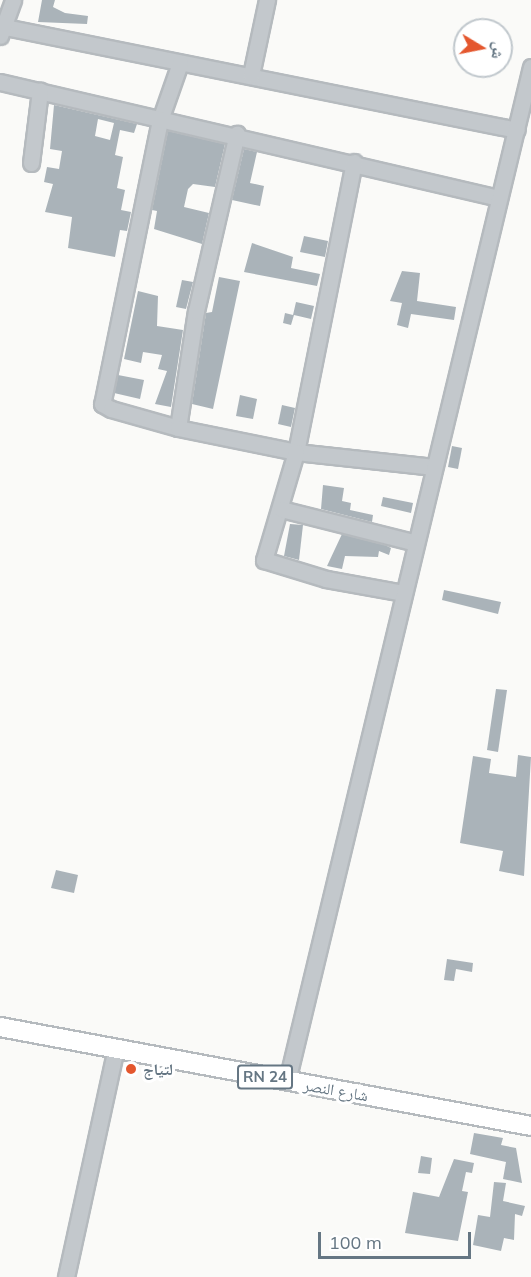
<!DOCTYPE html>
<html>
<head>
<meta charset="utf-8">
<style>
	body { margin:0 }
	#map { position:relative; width:531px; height:1277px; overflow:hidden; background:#fafaf8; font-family:Mulish,"Noto Naskh Arabic",sans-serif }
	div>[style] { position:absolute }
	.building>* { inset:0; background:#aab3b9 }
	.roads { filter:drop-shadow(2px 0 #b5babe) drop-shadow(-2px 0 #b5babe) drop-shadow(0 2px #b5babe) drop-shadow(0 -2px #b5babe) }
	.minor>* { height:15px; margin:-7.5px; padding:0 7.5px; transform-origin:7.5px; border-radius:7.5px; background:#c3c8cc }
	.major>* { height:18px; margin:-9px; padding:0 9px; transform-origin:9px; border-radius:9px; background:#fff }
	.dots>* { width:16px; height:16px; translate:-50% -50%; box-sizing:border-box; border:3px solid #fff; border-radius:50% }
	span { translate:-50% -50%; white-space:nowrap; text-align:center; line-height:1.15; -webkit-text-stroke:6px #fff; paint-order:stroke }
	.shield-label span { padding:2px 4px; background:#fff; border:2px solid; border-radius:4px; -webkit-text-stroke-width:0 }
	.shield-label { font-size:15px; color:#657683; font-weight:700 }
	.poi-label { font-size:16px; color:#657683; font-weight:700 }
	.left { translate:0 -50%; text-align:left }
	.street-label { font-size:16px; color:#657683 }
	.north { position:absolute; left:453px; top:18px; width:60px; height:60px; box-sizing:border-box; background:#fff; border:2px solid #c1c8cd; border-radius:50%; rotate:100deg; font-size:16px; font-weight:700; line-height:24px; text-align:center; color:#657683 }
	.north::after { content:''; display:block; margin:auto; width:21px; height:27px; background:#e4572e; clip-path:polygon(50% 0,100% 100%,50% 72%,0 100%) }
	.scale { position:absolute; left:318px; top:1232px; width:153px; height:27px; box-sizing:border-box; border:3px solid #657683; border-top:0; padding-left:8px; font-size:18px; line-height:21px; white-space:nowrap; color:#657683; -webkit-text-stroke:4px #fff; paint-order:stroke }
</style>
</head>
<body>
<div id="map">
	<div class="building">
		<i style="clip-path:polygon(42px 0,55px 0,53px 7px,65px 13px,88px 16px,87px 24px,38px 22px)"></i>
		<i style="clip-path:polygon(evenodd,54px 105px,137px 124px,134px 133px,120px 130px,115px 155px,123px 157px,117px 188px,125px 190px,121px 210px,131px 212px,127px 231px,120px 230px,115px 257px,68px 248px,72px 217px,45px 212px,53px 184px,44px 182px,47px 167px,59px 169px,62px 151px,50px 149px,54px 105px,98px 119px,114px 123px,110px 140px,95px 136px,98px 119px)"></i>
		<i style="clip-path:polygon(168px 131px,225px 144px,215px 187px,193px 184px,188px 189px,184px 207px,209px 213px,202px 244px,154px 229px,157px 211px,152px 210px)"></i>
		<i style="clip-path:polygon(244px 149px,257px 152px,250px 183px,264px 186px,260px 206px,232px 200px)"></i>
		<i style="clip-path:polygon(304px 236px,328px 241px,325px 257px,300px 252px)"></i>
		<i style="clip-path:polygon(252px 243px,293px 257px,291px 268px,320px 274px,317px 286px,244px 272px)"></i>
		<i style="clip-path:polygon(402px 271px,420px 273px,417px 301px,456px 307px,454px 320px,411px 314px,408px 328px,397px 325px,402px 303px,390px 301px)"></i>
		<i style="clip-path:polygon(219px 277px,240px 281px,213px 409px,192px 404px,206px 313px,212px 312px)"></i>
		<i style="clip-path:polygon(182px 280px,193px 282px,186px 309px,176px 307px)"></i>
		<i style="clip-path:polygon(138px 291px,158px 296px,157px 326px,183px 330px,171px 407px,155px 404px,167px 371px,158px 369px,162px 355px,143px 352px,141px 363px,124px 359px)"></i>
		<i style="clip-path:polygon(296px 302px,314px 306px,311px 319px,294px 315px,291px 325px,283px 323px,285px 313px,293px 315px)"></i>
		<i style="clip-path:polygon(118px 375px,144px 380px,140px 399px,114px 393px)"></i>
		<i style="clip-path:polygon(240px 395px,257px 399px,253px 419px,236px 416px)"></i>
		<i style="clip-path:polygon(282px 405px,295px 408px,291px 427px,278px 424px)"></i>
		<i style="clip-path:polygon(452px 446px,462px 448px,458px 469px,448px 467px)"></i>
		<i style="clip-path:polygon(323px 485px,344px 488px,342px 501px,351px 503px,350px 510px,373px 515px,372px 522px,321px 509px)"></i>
		<i style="clip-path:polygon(383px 497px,413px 503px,411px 513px,381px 506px)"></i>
		<i style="clip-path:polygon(290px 524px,303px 525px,299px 560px,284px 556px)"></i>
		<i style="clip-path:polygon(342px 534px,385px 545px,391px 548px,389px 555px,379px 551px,378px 557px,345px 556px,342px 569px,327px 566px)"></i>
		<i style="clip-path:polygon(444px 590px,501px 602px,498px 614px,442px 600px)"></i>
		<i style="clip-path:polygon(496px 689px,507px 690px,498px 752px,487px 750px)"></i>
		<i style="clip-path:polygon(518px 755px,531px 757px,524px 876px,499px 871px,503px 851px,460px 843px,473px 756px,491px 759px,489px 773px,516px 777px)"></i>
		<i style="clip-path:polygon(56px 870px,78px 875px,74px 893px,51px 888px)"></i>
		<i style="clip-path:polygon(447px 959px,473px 963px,472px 972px,456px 969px,454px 981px,444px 980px)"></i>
		<i style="clip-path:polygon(474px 1133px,503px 1138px,501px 1145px,516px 1148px,522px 1183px,503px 1179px,506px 1162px,470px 1154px)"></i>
		<i style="clip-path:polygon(421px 1156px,432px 1158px,430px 1174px,418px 1173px)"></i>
		<i style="clip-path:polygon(454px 1159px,474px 1163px,472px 1173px,466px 1172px,462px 1191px,468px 1192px,458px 1241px,405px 1233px,413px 1192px,439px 1197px)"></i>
		<i style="clip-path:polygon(494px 1182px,506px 1183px,503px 1201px,525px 1206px,522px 1216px,515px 1214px,514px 1240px,504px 1238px,501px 1251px,473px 1245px,478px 1215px,490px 1217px)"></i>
	</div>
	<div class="roads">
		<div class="minor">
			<i style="left:0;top:26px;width:527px;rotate:11.37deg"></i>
			<i style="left:0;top:36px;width:38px;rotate:-70deg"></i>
			<i style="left:180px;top:63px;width:60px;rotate:109.3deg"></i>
			<i style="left:160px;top:120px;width:290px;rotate:101.5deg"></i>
			<i style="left:102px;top:404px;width:10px;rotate:29deg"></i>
			<i style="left:111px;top:409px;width:70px;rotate:15.8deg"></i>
			<i style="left:178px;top:428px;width:118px;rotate:-81.3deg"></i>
			<i style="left:196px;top:311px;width:182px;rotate:-77deg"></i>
			<i style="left:251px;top:75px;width:77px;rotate:-78deg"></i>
			<i style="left:0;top:82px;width:512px;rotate:13.09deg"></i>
			<i style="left:354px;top:162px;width:296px;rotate:101.3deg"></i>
			<i style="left:296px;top:452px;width:139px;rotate:6.2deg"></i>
			<i style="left:31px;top:163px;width:73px;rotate:-82.9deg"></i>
			<i style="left:178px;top:428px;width:120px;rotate:11.5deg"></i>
			<i style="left:296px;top:452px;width:113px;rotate:106.5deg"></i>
			<i style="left:264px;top:560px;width:65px;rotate:17deg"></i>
			<i style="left:326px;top:579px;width:78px;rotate:10.3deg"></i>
			<i style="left:281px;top:509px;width:139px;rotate:14.1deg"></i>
			<i style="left:287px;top:1081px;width:1043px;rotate:-76.47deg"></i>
			<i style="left:66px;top:1277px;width:234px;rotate:-77.7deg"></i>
		</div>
		<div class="major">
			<i style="left:0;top:1027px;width:540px;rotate:10.56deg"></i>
		</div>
	</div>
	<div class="dots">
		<i style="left:131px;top:1069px;background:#e4572e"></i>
	</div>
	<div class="shield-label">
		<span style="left:265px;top:1077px">RN 24</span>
	</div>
	<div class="poi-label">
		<span class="left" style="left:143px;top:1069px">لتياج</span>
	</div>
	<div class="street-label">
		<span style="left:336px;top:1090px;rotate:10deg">شارع النصر</span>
	</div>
	<div class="north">ش</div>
	<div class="scale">100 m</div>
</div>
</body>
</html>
